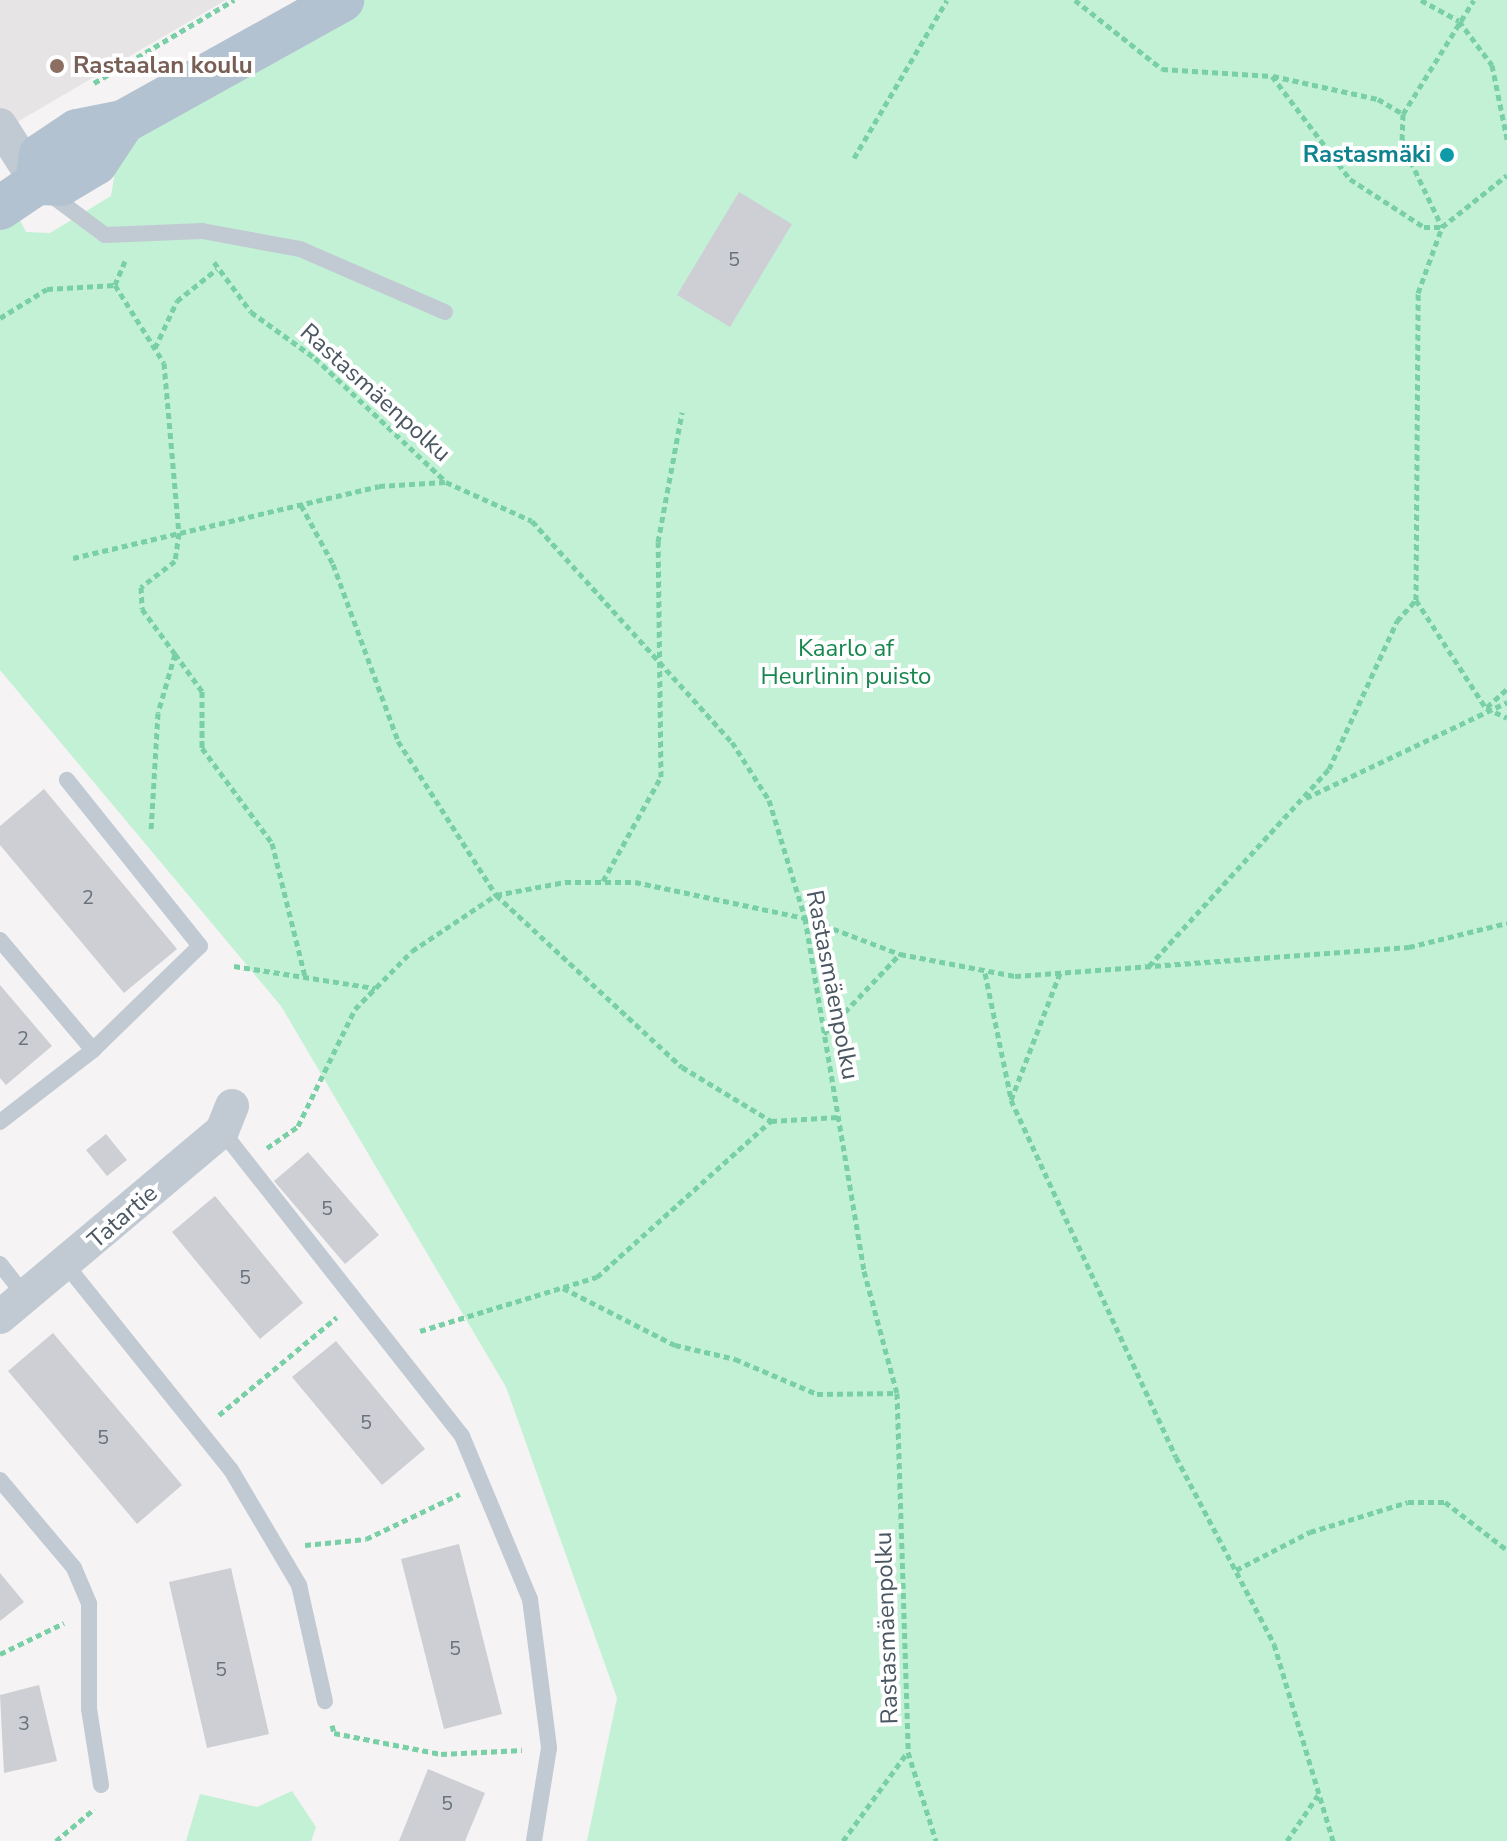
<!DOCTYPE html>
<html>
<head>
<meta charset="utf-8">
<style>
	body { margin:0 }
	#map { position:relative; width:1507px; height:1841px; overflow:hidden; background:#f5f3f3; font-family:"Nunito Sans",sans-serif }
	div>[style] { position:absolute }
	.education>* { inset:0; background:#e6e4e5 }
	.green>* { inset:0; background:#c3f1d5 }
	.building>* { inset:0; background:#cdcfd5 }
	.path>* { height:5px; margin-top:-2.5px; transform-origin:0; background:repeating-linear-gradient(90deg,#7ad0a6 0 6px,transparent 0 10px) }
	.lane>* { height:16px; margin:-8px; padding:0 8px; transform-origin:8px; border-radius:8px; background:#c1cad2 }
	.street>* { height:34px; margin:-17px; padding:0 17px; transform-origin:17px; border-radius:17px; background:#c1cad2 }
	.primary>* { height:44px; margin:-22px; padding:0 22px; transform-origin:22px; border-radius:22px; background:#b3c2d1 }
	.dots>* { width:22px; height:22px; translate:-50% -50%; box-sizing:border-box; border:4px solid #fff; border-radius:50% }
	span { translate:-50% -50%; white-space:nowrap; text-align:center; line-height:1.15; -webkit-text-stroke:8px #fff; paint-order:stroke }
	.number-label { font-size:20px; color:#6b747e }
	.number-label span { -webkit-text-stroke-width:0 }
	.education-label { font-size:24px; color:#785e54; font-weight:700 }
	.left { translate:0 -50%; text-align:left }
	.culture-label { font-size:24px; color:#0d838f; font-weight:700 }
	.right { translate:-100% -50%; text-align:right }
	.street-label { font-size:24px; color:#4a5661 }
	.park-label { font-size:24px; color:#17864f }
</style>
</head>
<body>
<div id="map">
	<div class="education">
		<i style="clip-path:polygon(0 0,226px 0,0 132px)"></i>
	</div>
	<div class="green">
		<i style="clip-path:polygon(342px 0,1507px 0,1507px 1841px,587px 1841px,617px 1698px,506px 1387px,281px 1006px,0 670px,0 208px,10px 201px,26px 232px,50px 233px,111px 196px,123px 122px)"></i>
		<i style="clip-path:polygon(292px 1791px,316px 1827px,311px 1841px,186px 1841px,200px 1794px,257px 1807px)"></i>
	</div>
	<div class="building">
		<i style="clip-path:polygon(739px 192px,792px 224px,730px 327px,677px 295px)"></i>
		<i style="clip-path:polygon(44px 789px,177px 949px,124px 993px,0 845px,0 826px)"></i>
		<i style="clip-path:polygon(0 985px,52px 1046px,6px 1085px,0 1078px)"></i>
		<i style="clip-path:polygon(106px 1134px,127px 1160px,107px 1176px,86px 1150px)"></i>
		<i style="clip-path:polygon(308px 1152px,379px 1235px,345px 1264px,274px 1181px)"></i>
		<i style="clip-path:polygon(215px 1196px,303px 1303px,260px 1339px,172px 1232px)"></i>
		<i style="clip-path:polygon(53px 1333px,182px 1485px,137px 1524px,8px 1371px)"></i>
		<i style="clip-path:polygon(336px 1341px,425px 1449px,382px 1485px,292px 1377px)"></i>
		<i style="clip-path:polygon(459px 1544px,502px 1714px,444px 1729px,401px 1559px)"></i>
		<i style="clip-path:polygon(231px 1568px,269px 1734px,207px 1748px,169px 1582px)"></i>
		<i style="clip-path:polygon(0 1573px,24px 1602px,0 1621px)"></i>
		<i style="clip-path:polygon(39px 1685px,57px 1761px,4px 1773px,0 1695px)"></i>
		<i style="clip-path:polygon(428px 1769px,485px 1793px,465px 1841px,399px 1841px)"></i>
	</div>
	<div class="path">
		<i style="left:1075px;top:0;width:111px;rotate:38.4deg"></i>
		<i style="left:1162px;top:69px;width:110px;rotate:3.6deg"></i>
		<i style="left:1272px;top:76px;width:129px;rotate:52.9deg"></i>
		<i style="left:1350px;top:179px;width:88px;rotate:33deg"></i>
		<i style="left:1424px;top:227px;width:18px"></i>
		<i style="left:1421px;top:0;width:43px;rotate:28.9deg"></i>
		<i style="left:1459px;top:21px;width:55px;rotate:53.1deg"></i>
		<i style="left:1492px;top:65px;width:76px;rotate:78.5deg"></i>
		<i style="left:1273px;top:76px;width:107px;rotate:12.4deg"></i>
		<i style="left:1378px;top:99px;width:29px;rotate:31deg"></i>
		<i style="left:1403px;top:114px;width:29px;rotate:92deg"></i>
		<i style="left:1402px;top:143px;width:93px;rotate:64.5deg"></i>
		<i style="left:94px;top:83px;width:163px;rotate:-30.7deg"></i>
		<i style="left:1403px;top:114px;width:134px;rotate:-58.1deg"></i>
		<i style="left:854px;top:158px;width:183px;rotate:-59.5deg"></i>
		<i style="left:125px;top:261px;width:26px;rotate:113deg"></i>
		<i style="left:115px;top:285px;width:92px;rotate:57.9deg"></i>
		<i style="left:164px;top:363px;width:171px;rotate:85deg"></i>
		<i style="left:179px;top:533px;width:28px;rotate:98deg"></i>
		<i style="left:175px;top:561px;width:43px;rotate:142.6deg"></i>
		<i style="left:141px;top:587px;width:22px;rotate:87deg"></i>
		<i style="left:142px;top:609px;width:56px;rotate:53.7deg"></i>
		<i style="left:175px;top:654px;width:61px;rotate:106.1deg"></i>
		<i style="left:158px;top:713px;width:117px;rotate:93.4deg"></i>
		<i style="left:214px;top:262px;width:62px;rotate:53.5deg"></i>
		<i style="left:251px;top:312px;width:79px;rotate:35.7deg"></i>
		<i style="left:315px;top:358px;width:180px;rotate:43.4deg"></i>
		<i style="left:446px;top:482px;width:94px;rotate:24.4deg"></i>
		<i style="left:532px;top:521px;width:298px;rotate:47.9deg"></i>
		<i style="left:732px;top:742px;width:69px;rotate:57.5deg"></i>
		<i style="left:769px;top:800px;width:123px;rotate:73deg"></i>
		<i style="left:805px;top:918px;width:358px;rotate:80.5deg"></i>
		<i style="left:864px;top:1271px;width:126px;rotate:74.9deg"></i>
		<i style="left:897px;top:1393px;width:359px;rotate:88.2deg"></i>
		<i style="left:908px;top:1752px;width:93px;rotate:72.5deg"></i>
		<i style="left:0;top:318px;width:55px;rotate:-31.7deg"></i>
		<i style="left:47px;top:289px;width:68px;rotate:-3.4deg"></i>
		<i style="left:155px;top:348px;width:52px;rotate:-64.9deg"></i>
		<i style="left:177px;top:301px;width:51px;rotate:-38.7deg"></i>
		<i style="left:301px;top:505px;width:67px;rotate:61.5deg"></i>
		<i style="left:333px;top:564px;width:189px;rotate:69.8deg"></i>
		<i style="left:398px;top:741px;width:183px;rotate:57.5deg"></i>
		<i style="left:496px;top:895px;width:253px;rotate:42.8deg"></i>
		<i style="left:682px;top:1067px;width:104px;rotate:31.2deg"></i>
		<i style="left:73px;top:558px;width:314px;rotate:-13.2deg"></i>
		<i style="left:379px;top:486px;width:66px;rotate:-3.5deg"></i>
		<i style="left:1416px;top:600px;width:129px;rotate:57.1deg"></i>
		<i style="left:1486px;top:708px;width:23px;rotate:25deg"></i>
		<i style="left:175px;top:654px;width:46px;rotate:53.9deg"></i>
		<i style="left:202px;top:691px;width:57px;rotate:90deg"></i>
		<i style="left:202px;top:748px;width:118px;rotate:53.6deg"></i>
		<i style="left:272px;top:843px;width:137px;rotate:76.1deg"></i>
		<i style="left:1487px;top:707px;width:27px;rotate:-42deg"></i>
		<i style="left:1306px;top:798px;width:223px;rotate:-25.5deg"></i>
		<i style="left:603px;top:881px;width:119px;rotate:-60.9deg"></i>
		<i style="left:661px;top:777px;width:235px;rotate:-90.7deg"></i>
		<i style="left:658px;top:542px;width:132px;rotate:-79.5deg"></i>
		<i style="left:234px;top:966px;width:143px;rotate:8.9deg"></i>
		<i style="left:1149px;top:966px;width:267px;rotate:-47.6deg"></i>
		<i style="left:1329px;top:769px;width:163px;rotate:-65.3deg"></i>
		<i style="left:1397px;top:621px;width:28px;rotate:-48deg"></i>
		<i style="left:1416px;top:600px;width:307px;rotate:-89.6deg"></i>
		<i style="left:1418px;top:293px;width:70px;rotate:-70deg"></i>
		<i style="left:1442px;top:227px;width:83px;rotate:-38.7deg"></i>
		<i style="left:985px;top:973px;width:129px;rotate:78.3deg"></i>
		<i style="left:1060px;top:973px;width:136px;rotate:111.1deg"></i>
		<i style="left:1011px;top:1100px;width:393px;rotate:65.2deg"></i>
		<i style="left:1176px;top:1457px;width:211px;rotate:62.3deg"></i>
		<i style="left:1274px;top:1644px;width:206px;rotate:73.3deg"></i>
		<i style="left:824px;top:1034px;width:110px;rotate:-46.5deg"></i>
		<i style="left:267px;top:1148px;width:38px;rotate:-35deg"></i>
		<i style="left:298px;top:1126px;width:130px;rotate:-64deg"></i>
		<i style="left:355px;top:1009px;width:81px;rotate:-45.5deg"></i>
		<i style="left:412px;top:951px;width:101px;rotate:-33.7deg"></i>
		<i style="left:496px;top:895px;width:70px;rotate:-10.7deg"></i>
		<i style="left:565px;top:882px;width:70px"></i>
		<i style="left:635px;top:882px;width:174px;rotate:12deg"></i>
		<i style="left:805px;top:918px;width:102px;rotate:20.8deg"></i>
		<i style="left:900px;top:954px;width:117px;rotate:10.8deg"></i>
		<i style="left:1015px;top:976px;width:395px;rotate:-4.2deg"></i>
		<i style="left:1409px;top:947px;width:101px;rotate:-13.8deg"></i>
		<i style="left:563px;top:1288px;width:126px;rotate:27deg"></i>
		<i style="left:675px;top:1345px;width:62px;rotate:13.1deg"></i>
		<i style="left:735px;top:1359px;width:89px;rotate:23.1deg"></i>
		<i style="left:817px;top:1394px;width:80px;rotate:-0.7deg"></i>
		<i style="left:420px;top:1331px;width:185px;rotate:-17deg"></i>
		<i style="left:597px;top:1277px;width:234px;rotate:-41.9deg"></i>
		<i style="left:771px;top:1121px;width:67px;rotate:-3.4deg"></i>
		<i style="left:219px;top:1415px;width:153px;rotate:-39.7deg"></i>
		<i style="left:305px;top:1545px;width:61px;rotate:-5.6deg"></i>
		<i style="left:366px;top:1539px;width:104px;rotate:-25.6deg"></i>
		<i style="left:1236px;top:1570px;width:83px;rotate:-27.2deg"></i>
		<i style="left:1310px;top:1532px;width:102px;rotate:-17deg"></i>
		<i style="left:1408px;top:1502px;width:37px"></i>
		<i style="left:1445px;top:1502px;width:78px;rotate:37.7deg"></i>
		<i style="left:0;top:1654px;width:71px;rotate:-25.8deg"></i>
		<i style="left:332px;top:1725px;width:8px;rotate:76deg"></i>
		<i style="left:334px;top:1733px;width:109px;rotate:11.1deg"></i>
		<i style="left:441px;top:1754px;width:81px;rotate:-2.8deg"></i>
		<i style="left:56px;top:1841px;width:50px;rotate:-40.1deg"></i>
		<i style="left:843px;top:1841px;width:109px;rotate:-54deg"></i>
		<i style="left:1287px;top:1841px;width:55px;rotate:-56deg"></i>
	</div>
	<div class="lane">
		<i style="left:47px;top:192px;width:72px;rotate:36.6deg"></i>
		<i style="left:105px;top:235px;width:97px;rotate:-2.4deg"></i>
		<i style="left:202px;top:231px;width:100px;rotate:10.4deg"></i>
		<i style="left:300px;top:249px;width:158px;rotate:23.5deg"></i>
		<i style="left:0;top:940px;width:144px;rotate:49.8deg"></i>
		<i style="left:0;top:1122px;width:118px;rotate:-37.7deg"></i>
		<i style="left:93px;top:1050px;width:149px;rotate:-44.2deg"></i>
		<i style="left:200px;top:946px;width:213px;rotate:-128.7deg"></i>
		<i style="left:222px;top:1131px;width:388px;rotate:51.8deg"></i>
		<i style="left:462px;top:1436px;width:177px;rotate:67.4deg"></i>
		<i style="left:530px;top:1599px;width:150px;rotate:82.7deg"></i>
		<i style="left:549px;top:1748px;width:94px;rotate:99.2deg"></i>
		<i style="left:0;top:1264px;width:42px;rotate:51.8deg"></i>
		<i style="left:67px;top:1266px;width:262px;rotate:51.2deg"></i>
		<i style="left:231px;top:1470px;width:134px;rotate:59.4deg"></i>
		<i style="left:299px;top:1585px;width:119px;rotate:77.4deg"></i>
		<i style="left:0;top:1480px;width:115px;rotate:49.9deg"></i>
		<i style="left:74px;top:1568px;width:39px;rotate:67deg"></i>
		<i style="left:89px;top:1604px;width:105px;rotate:90deg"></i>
		<i style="left:89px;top:1709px;width:77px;rotate:81deg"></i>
	</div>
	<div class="street">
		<i style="left:0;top:125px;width:69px;rotate:57.5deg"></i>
		<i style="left:0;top:1317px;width:290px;rotate:-40deg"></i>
		<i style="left:222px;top:1131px;width:27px;rotate:-68deg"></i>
	</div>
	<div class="primary">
		<i style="left:37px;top:183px;width:28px;rotate:-82deg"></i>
		<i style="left:41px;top:155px;width:43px;rotate:-33.7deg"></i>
		<i style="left:77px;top:131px;width:47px;rotate:-11.1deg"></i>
		<i style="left:123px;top:122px;width:251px;rotate:-29.1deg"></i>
		<i style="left:0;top:208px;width:45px;rotate:-34deg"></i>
		<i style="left:37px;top:183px;width:24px;rotate:2deg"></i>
		<i style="left:61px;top:184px;width:41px;rotate:-31deg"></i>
		<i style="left:96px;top:163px;width:49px;rotate:-56.6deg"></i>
	</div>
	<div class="dots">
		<i style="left:57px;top:66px;background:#8d6e63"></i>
		<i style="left:1447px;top:155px;background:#0f9aa8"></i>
	</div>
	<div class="number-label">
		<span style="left:734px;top:259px">5</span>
		<span style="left:88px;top:897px">2</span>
		<span style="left:23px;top:1038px">2</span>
		<span style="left:327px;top:1208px">5</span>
		<span style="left:245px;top:1277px">5</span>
		<span style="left:366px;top:1422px">5</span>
		<span style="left:103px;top:1437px">5</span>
		<span style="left:455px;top:1648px">5</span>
		<span style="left:221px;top:1669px">5</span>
		<span style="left:24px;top:1723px">3</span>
		<span style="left:447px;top:1803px">5</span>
	</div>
	<div class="education-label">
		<span class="left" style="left:73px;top:66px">Rastaalan koulu</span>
	</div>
	<div class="culture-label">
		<span class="right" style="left:1431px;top:155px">Rastasmäki</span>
	</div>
	<div class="street-label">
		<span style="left:375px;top:393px;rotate:42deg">Rastasmäenpolku</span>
		<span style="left:832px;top:985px;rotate:79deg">Rastasmäenpolku</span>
		<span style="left:123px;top:1217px;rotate:-41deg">Tatartie</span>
		<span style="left:887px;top:1628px;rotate:-92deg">Rastasmäenpolku</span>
	</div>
	<div class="park-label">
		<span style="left:846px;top:663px">Kaarlo af<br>Heurlinin puisto</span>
	</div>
</div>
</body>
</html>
